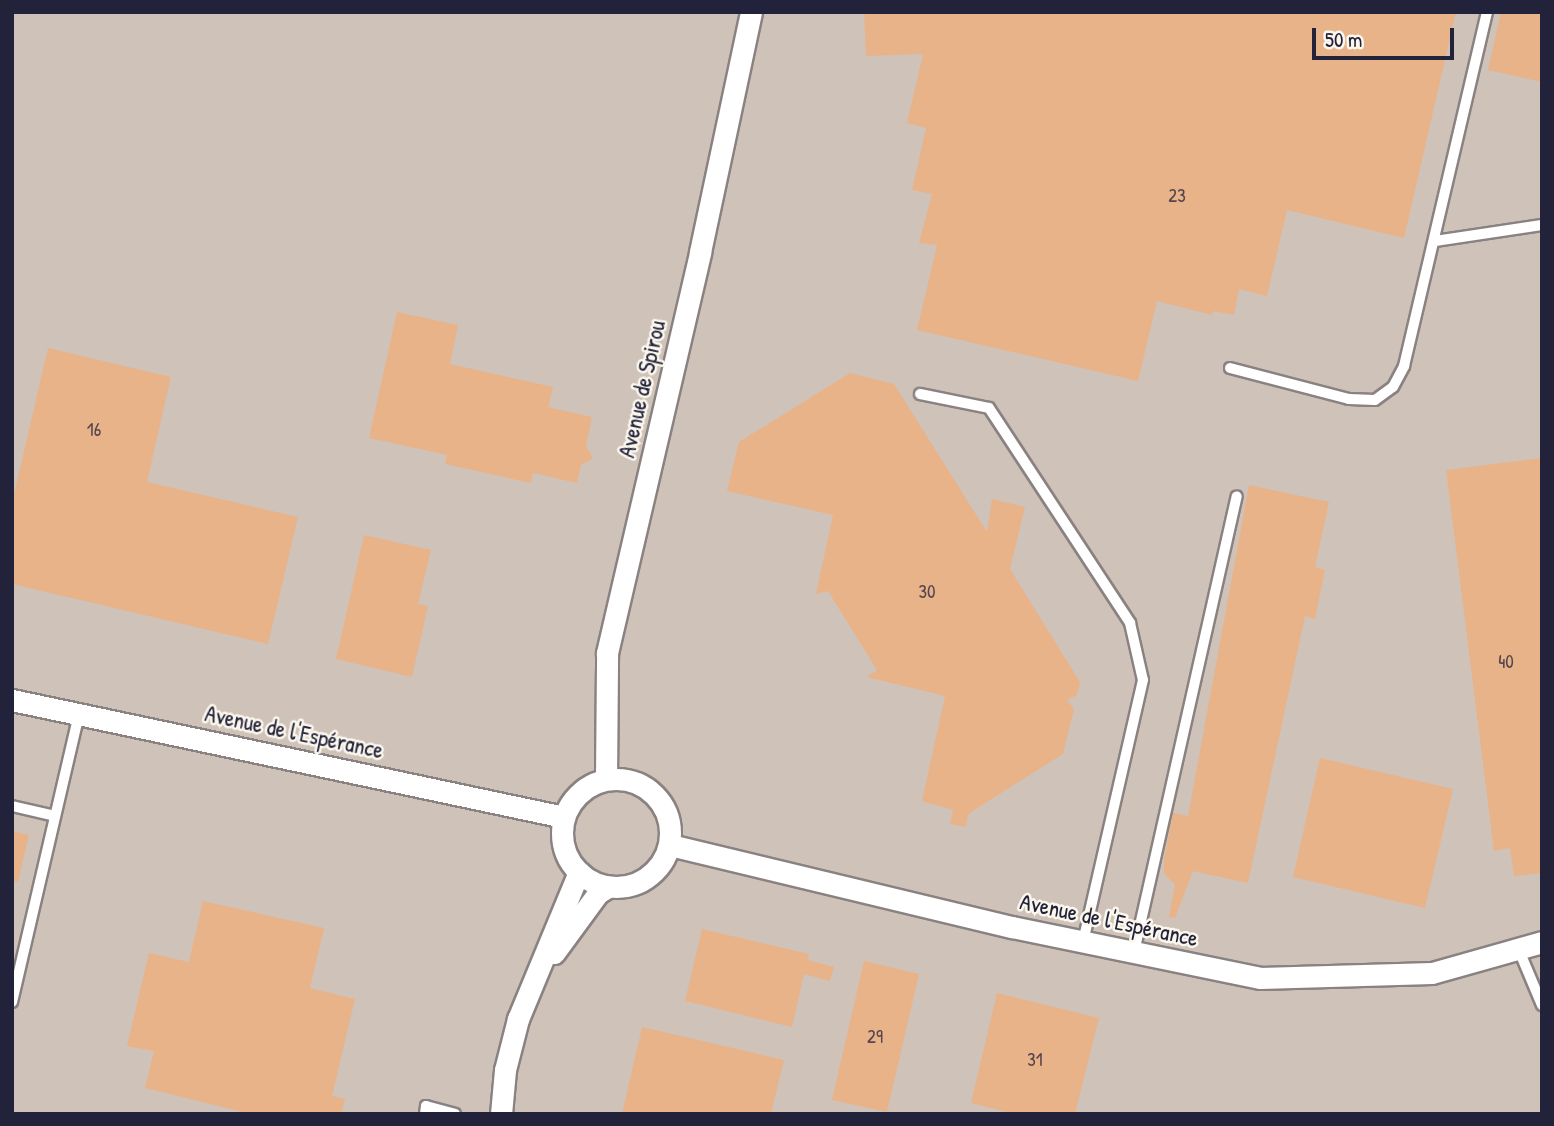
<!DOCTYPE html>
<html>
<head>
<meta charset="utf-8">
<style>
	body { margin:0 }
	#map { position:relative; width:1554px; height:1126px; overflow:hidden; background:#f1e3c7; font-family:"Patrick Hand",sans-serif }
	div>[style] { position:absolute }
	.industrial>* { inset:0; background:#cec2b9 }
	.building>* { inset:0; background:#e9b389 }
	.roads { filter:drop-shadow(2px 0 #8a8281) drop-shadow(-2px 0 #8a8281) drop-shadow(0 2px #8a8281) drop-shadow(0 -2px #8a8281) }
	.service>* { height:10px; margin:-5px; padding:0 5px; transform-origin:5px; border-radius:5px; background:#fff }
	.minor>* { height:21px; margin:-10.5px; padding:0 10.5px; transform-origin:10.5px; border-radius:10.5px; background:#fff }
	.minor>.ring { margin:-10.5px; padding:0; box-sizing:content-box; background:none; border:21px solid #fff; border-radius:50% }
	span { translate:-50% -50%; white-space:nowrap; text-align:center; line-height:1.15; -webkit-text-stroke:5px #fbf7ec; paint-order:stroke }
	.number-label { font-size:19px; color:#54464e }
	.number-label span { -webkit-text-stroke-width:0 }
	.street-label { font-size:23px; color:#22223b }
	.frame { position:absolute; inset:0; border:14px solid #22223b; pointer-events:none }
	.scale { position:absolute; left:1312px; top:28px; width:142px; height:32px; box-sizing:border-box; border:4px solid #22223b; border-top:0; padding-left:9px; font-size:21px; line-height:24px; white-space:nowrap; color:#22223b; -webkit-text-stroke:5px #fbf7ec; paint-order:stroke }
</style>
</head>
<body>
<div id="map">
	<div class="industrial">
		<i style="clip-path:polygon(12px 12px,1542px 12px,1542px 1114px,12px 1114px)"></i>
	</div>
	<div class="building">
		<i style="clip-path:polygon(864px 12px,1456px 12px,1404px 238px,1287px 210px,1267px 296px,1239px 289px,1234px 315px,1213px 311px,1212px 315px,1157px 301px,1138px 381px,917px 330px,937px 245px,919px 243px,932px 194px,912px 190px,926px 128px,907px 123px,923px 54px,866px 56px)"></i>
		<i style="clip-path:polygon(1501px 12px,1542px 12px,1542px 82px,1488px 70px)"></i>
		<i style="clip-path:polygon(397px 312px,458px 325px,450px 364px,553px 387px,548px 407px,592px 417px,586px 446px,593px 458px,581px 465px,577px 483px,533px 473px,531px 483px,445px 464px,447px 455px,369px 438px)"></i>
		<i style="clip-path:polygon(48px 348px,171px 377px,147px 482px,298px 517px,268px 644px,12px 584px,12px 503px)"></i>
		<i style="clip-path:polygon(850px 373px,894px 384px,987px 532px,992px 499px,1025px 507px,1010px 569px,1080px 682px,1077px 695px,1067px 700px,1074px 709px,1063px 754px,968px 814px,966px 827px,950px 824px,953px 810px,922px 801px,945px 696px,867px 677px,877px 670px,828px 591px,816px 594px,833px 515px,727px 491px,739px 442px)"></i>
		<i style="clip-path:polygon(1542px 458px,1542px 873px,1514px 876px,1510px 848px,1494px 851px,1446px 470px)"></i>
		<i style="clip-path:polygon(1249px 485px,1329px 502px,1315px 567px,1325px 570px,1315px 619px,1305px 616px,1248px 883px,1193px 871px,1175px 918px,1169px 917px,1175px 884px,1164px 874px,1164px 859px,1173px 813px,1188px 816px)"></i>
		<i style="clip-path:polygon(364px 535px,431px 550px,418px 604px,428px 606px,412px 677px,336px 659px)"></i>
		<i style="clip-path:polygon(1320px 758px,1453px 789px,1425px 908px,1293px 877px)"></i>
		<i style="clip-path:polygon(12px 831px,29px 835px,18px 882px,12px 881px)"></i>
		<i style="clip-path:polygon(203px 901px,324px 928px,310px 988px,355px 999px,332px 1096px,345px 1099px,341px 1114px,251px 1114px,145px 1088px,154px 1051px,127px 1046px,149px 953px,189px 962px)"></i>
		<i style="clip-path:polygon(702px 929px,809px 954px,808px 960px,834px 967px,830px 981px,804px 974px,792px 1027px,685px 1001px)"></i>
		<i style="clip-path:polygon(864px 961px,919px 974px,887px 1112px,832px 1100px)"></i>
		<i style="clip-path:polygon(997px 993px,1099px 1018px,1075px 1114px,1015px 1114px,971px 1103px)"></i>
		<i style="clip-path:polygon(642px 1027px,784px 1060px,771px 1114px,622px 1114px)"></i>
	</div>
	<div class="roads">
		<div class="service">
			<i style="left:1435px;top:241px;width:108px;rotate:-8.5deg"></i>
			<i style="left:1230px;top:368px;width:123px;rotate:14.6deg"></i>
			<i style="left:1349px;top:399px;width:26px;rotate:2deg"></i>
			<i style="left:1375px;top:400px;width:22px;rotate:-36deg"></i>
			<i style="left:1393px;top:387px;width:24px;rotate:-62deg"></i>
			<i style="left:1404px;top:366px;width:364px;rotate:-76.8deg"></i>
			<i style="left:920px;top:394px;width:70px;rotate:11.5deg"></i>
			<i style="left:989px;top:408px;width:257px;rotate:56.7deg"></i>
			<i style="left:1130px;top:623px;width:58px;rotate:77.2deg"></i>
			<i style="left:1143px;top:680px;width:268px;rotate:102.9deg"></i>
			<i style="left:12px;top:806px;width:44px;rotate:13.1deg"></i>
			<i style="left:1518px;top:948px;width:62px;rotate:67.2deg"></i>
			<i style="left:1134px;top:952px;width:467px;rotate:-77.3deg"></i>
			<i style="left:12px;top:1002px;width:297px;rotate:-76.9deg"></i>
			<i style="left:425px;top:1114px;width:8px;rotate:-83deg"></i>
			<i style="left:426px;top:1106px;width:30px;rotate:15deg"></i>
		</div>
		<div class="minor">
			<i style="left:12px;top:700px;width:564px;rotate:11.97deg"></i>
			<i class="ring" style="left:562px;top:779px;width:87px;height:87px"></i>
			<i style="left:606px;top:779px;width:126px;rotate:-89.5deg"></i>
			<i style="left:607px;top:653px;width:412px;rotate:-76.9deg"></i>
			<i style="left:700px;top:252px;width:245px;rotate:-78deg"></i>
			<i style="left:670px;top:845px;width:352px;rotate:13.5deg"></i>
			<i style="left:1012px;top:927px;width:253px;rotate:11.6deg"></i>
			<i style="left:1260px;top:978px;width:172px;rotate:-1.7deg"></i>
			<i style="left:1432px;top:973px;width:114px;rotate:-15.7deg"></i>
			<i style="left:554px;top:953px;width:74px;rotate:-53.7deg"></i>
			<i style="left:598px;top:893px;width:12px;rotate:-31deg"></i>
			<i style="left:501px;top:1114px;width:44px;rotate:-84.8deg"></i>
			<i style="left:505px;top:1070px;width:53px;rotate:-75.7deg"></i>
			<i style="left:518px;top:1019px;width:159px;rotate:-67.5deg"></i>
		</div>
	</div>
	<div class="number-label">
		<span style="left:1177px;top:196px">23</span>
		<span style="left:94px;top:430px">16</span>
		<span style="left:927px;top:592px">30</span>
		<span style="left:1506px;top:662px">40</span>
		<span style="left:875px;top:1037px">29</span>
		<span style="left:1035px;top:1060px">31</span>
	</div>
	<div class="street-label">
		<span style="left:642px;top:389px;rotate:-77deg">Avenue de Spirou</span>
		<span style="left:294px;top:732px;rotate:12deg">Avenue de l'Espérance</span>
		<span style="left:1109px;top:920px;rotate:12deg">Avenue de l'Espérance</span>
	</div>
	<div class="frame"></div>
	<div class="scale">50 m</div>
</div>
</body>
</html>
